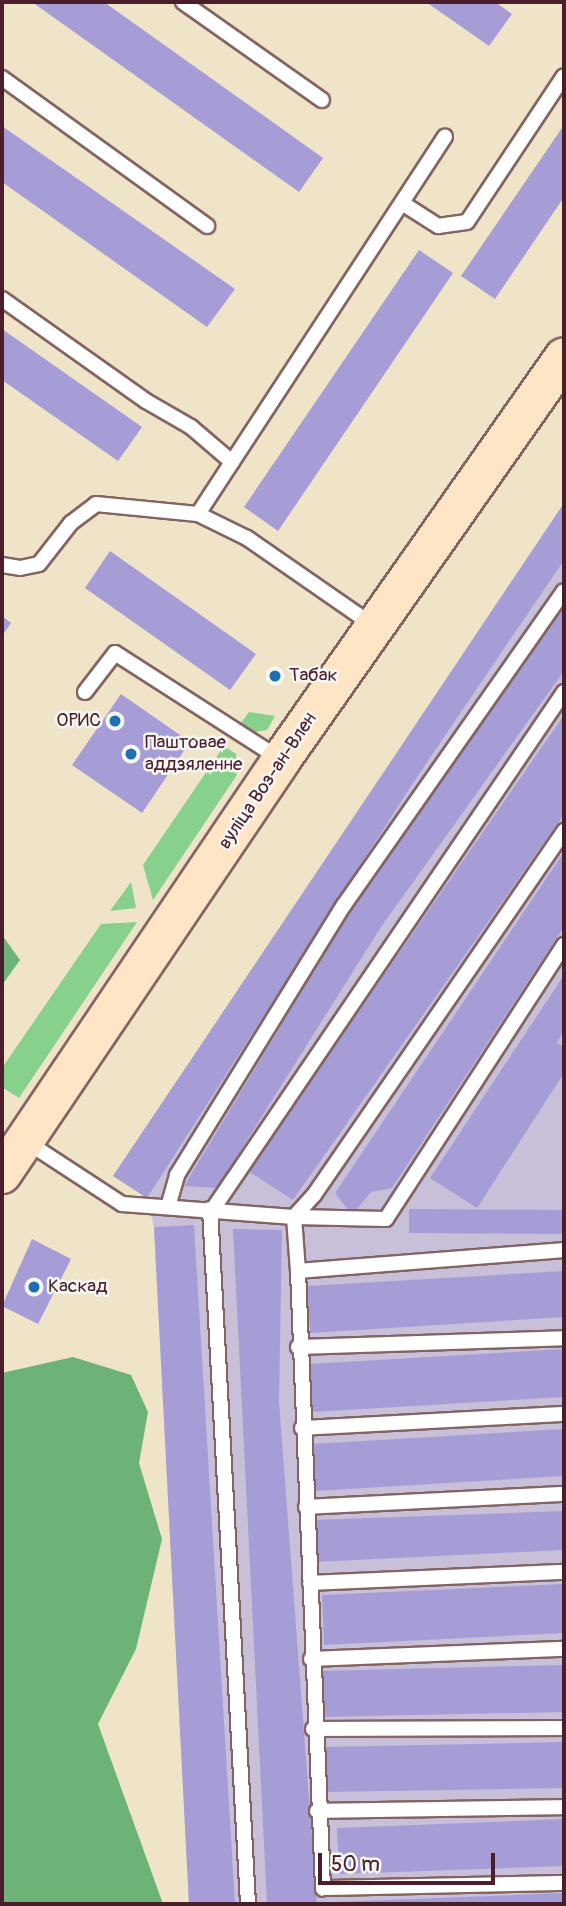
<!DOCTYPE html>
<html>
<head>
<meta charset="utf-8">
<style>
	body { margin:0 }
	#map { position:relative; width:566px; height:1906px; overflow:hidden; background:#efe3c8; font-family:Pangolin,sans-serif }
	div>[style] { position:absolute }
	.industrial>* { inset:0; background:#c7c0d8 }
	.green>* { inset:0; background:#87d18d }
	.forest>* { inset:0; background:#6db378 }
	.building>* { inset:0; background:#a69dd7 }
	.roads { filter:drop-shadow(2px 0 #846462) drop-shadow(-2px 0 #846462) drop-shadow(0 2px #846462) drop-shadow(0 -2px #846462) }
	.lane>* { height:14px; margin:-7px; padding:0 7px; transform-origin:7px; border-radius:7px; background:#fff }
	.secondary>* { height:38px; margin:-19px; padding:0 19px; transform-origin:19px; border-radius:19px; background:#fde5c5 }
	.dots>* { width:19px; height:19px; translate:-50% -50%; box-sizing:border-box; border:4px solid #f6f6f2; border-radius:50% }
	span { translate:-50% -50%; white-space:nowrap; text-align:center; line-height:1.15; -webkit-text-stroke:5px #f6f6f2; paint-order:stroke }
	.poi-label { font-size:19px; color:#4a1f2b }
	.left { translate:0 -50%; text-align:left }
	.right { translate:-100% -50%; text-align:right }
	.street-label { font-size:19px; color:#4a1f2b }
	.frame { position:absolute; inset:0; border:4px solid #4a1f2b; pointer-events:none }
	.scale { position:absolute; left:318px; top:1853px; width:177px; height:32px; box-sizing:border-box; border:4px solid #4a1f2b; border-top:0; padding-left:9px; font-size:21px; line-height:24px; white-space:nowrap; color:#4a1f2b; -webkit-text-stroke:5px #f6f6f2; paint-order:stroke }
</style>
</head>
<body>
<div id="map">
	<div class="industrial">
		<i style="clip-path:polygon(564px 508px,564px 1904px,189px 1904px,154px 1227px,147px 1198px,113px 1176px)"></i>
	</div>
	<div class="green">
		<i style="clip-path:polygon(249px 712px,275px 716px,267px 730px,255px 732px,241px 723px)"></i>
		<i style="clip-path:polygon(224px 746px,236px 754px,237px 775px,153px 900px,143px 865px)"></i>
		<i style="clip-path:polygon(131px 882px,136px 908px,110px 911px)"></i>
		<i style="clip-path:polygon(137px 922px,19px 1098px,2px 1087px,2px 1068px,101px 924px)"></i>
	</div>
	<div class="forest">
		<i style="clip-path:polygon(2px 935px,20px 960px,2px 985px)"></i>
		<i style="clip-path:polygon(73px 1357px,131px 1375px,148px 1412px,139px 1463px,162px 1539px,136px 1649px,98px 1724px,163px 1904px,2px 1904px,2px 1373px)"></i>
	</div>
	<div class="building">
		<i style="clip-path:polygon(32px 2px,104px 2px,323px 158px,299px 192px)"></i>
		<i style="clip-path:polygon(426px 2px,495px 2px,512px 14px,489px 46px)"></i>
		<i style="clip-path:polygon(564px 125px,564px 197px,495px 299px,461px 276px)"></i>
		<i style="clip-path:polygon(2px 126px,235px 289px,207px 327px,2px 182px)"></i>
		<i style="clip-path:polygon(419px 250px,453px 273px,278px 531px,244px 507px)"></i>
		<i style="clip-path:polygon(2px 329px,142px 427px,118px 461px,2px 380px)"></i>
		<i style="clip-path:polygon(564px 503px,564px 560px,415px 780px,147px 1198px,113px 1176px)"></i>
		<i style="clip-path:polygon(110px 551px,256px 654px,230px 690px,85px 588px)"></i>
		<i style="clip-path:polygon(564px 603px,564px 671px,381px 927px,217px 1188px,184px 1186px,350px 911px)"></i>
		<i style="clip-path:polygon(2px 616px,11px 623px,2px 636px)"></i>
		<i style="clip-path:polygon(121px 694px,190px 742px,142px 813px,72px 765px)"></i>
		<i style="clip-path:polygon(564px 715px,564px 814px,293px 1200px,248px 1171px)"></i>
		<i style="clip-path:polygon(564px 852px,564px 927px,392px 1188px,371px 1192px,352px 1215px,335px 1193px)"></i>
		<i style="clip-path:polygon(564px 975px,564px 1029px,557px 1043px,564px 1047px,564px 1073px,477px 1208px,430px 1178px)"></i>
		<i style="clip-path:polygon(409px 1209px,564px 1210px,564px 1234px,409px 1233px)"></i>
		<i style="clip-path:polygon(194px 1225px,235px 1904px,189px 1904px,154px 1227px)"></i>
		<i style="clip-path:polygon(233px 1229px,282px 1230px,279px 1402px,317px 1904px,267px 1904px)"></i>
		<i style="clip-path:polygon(32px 1239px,71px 1259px,38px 1324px,2px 1306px)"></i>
		<i style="clip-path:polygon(564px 1271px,564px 1317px,310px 1333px,307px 1286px)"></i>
		<i style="clip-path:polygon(564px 1349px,564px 1397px,312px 1412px,309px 1364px)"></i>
		<i style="clip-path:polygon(564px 1429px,564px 1476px,315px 1491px,312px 1444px)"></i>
		<i style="clip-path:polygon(564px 1511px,564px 1550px,315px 1562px,313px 1520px)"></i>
		<i style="clip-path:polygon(564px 1584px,564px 1633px,324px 1645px,322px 1595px)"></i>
		<i style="clip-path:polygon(564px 1665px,564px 1712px,320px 1717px,319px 1671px)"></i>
		<i style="clip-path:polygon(564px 1742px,564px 1788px,326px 1792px,325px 1747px)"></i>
		<i style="clip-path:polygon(564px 1819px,564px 1866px,339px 1874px,337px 1828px)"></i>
		<i style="clip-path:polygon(564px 1893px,564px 1904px,336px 1904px,336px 1902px)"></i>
	</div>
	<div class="roads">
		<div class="lane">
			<i style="left:183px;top:2px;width:170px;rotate:35.2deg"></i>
			<i style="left:2px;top:78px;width:253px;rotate:35.8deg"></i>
			<i style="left:402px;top:203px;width:43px;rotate:32.6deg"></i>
			<i style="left:438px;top:226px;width:29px;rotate:-8deg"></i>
			<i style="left:467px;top:222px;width:175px;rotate:-56.4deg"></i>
			<i style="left:2px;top:299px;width:176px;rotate:35.3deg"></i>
			<i style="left:146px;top:401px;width:52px;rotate:30deg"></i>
			<i style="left:191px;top:427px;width:54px;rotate:40.5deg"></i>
			<i style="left:198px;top:514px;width:451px;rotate:-56.8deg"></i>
			<i style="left:2px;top:565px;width:18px;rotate:9deg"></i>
			<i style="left:20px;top:568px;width:19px;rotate:-12deg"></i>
			<i style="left:39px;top:564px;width:52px;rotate:-52deg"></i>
			<i style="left:71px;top:523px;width:31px;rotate:-37deg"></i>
			<i style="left:96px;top:504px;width:102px;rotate:5.6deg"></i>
			<i style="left:198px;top:514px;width:55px;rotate:26.1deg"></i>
			<i style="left:247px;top:538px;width:155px;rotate:34.7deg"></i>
			<i style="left:85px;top:692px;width:49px;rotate:-52.4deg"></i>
			<i style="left:115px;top:653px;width:196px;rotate:32.7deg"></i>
			<i style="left:27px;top:1142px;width:113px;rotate:33.1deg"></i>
			<i style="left:122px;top:1204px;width:172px;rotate:4.3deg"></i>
			<i style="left:294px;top:1217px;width:54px;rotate:85.8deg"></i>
			<i style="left:298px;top:1271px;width:267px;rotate:-4.5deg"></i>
			<i style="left:168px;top:1207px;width:33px;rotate:-74deg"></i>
			<i style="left:177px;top:1175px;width:317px;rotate:-58.3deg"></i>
			<i style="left:344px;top:905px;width:383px;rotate:-55deg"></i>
			<i style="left:210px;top:1209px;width:696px;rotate:86.87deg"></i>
			<i style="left:213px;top:1209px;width:625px;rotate:-55.83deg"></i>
			<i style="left:294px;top:1217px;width:30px;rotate:-48deg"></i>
			<i style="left:314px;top:1195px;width:442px;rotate:-55.5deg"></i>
			<i style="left:294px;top:1217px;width:92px;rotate:1.2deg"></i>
			<i style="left:386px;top:1219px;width:327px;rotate:-57deg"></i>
			<i style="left:298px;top:1271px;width:618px;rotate:87.68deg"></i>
			<i style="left:323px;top:1888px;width:241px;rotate:-1.2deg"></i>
			<i style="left:298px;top:1347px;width:266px;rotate:-1.9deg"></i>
			<i style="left:302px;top:1428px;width:262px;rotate:-3.1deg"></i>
			<i style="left:306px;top:1507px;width:258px;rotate:-2.9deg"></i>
			<i style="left:310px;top:1583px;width:254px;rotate:-2.5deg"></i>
			<i style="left:311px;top:1659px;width:253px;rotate:-2.3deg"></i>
			<i style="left:313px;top:1729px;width:251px;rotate:-0.2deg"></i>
			<i style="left:317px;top:1811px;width:247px;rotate:-0.9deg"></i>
		</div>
		<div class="secondary">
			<i style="left:2px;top:1174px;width:499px;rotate:-56deg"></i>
			<i style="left:281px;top:760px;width:492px;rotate:-54.9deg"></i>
		</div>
	</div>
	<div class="dots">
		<i style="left:275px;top:676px;background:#1f6fb2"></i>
		<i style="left:115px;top:721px;background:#1f6fb2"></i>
		<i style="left:131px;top:754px;background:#1f6fb2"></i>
		<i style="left:34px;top:1287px;background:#1f6fb2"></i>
	</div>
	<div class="poi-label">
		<span class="left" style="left:289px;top:676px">Табак</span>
		<span class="right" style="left:101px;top:721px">ОРИС</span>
		<span class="left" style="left:145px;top:754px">Паштовае<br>аддзяленне</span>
		<span class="left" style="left:48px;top:1287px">Каскад</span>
	</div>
	<div class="street-label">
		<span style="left:268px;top:781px;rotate:-56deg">вуліца Воз-ан-Влен</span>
	</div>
	<div class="frame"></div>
	<div class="scale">50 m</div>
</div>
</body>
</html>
